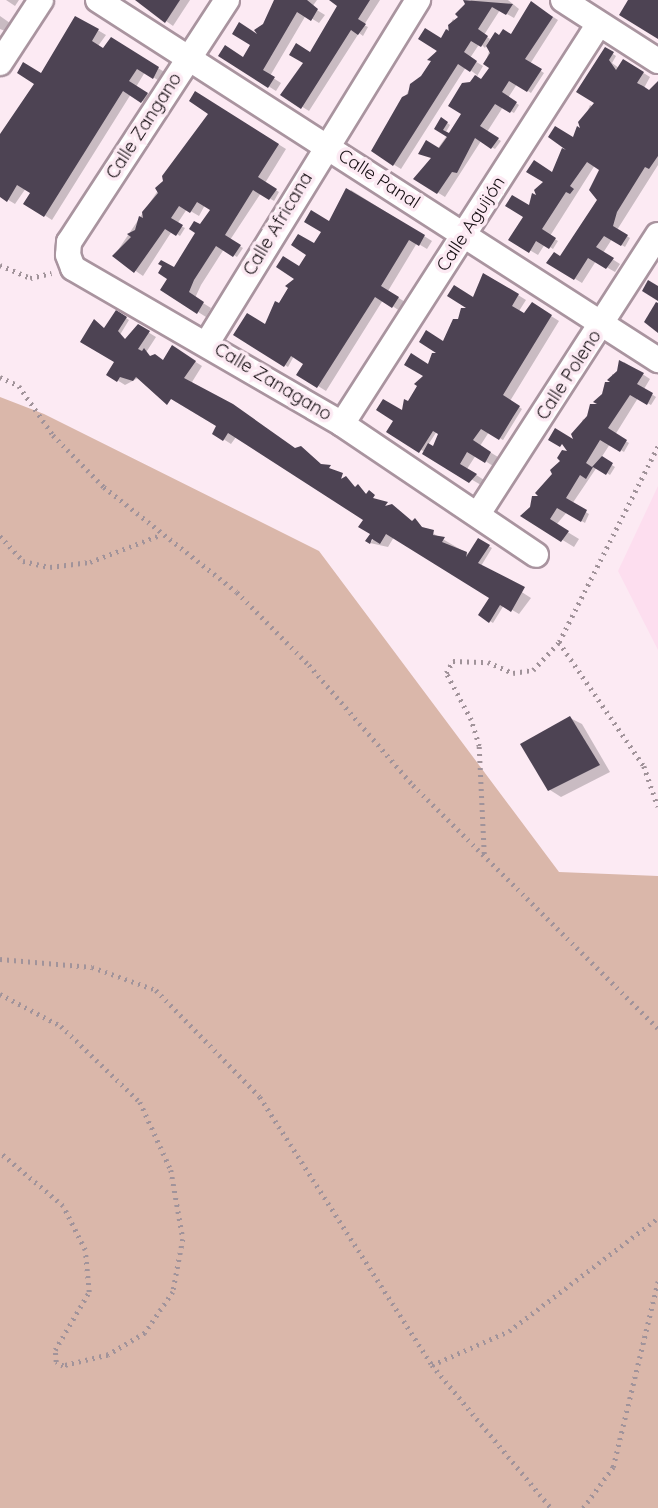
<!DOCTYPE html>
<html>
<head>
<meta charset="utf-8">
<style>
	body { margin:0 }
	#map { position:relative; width:658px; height:1508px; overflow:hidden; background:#fceaf3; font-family:Quicksand,sans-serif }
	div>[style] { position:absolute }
	.built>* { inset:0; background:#fddeef }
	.green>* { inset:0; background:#dab7aa }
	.shadow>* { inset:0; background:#0003 }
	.building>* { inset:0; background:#4d4353 }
	.path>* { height:4.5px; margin-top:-2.25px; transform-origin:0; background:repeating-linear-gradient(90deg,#a1939a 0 2px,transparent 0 7px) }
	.roads { filter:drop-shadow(2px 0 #a9949f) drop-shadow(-2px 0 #a9949f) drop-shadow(0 2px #a9949f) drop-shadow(0 -2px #a9949f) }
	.street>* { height:24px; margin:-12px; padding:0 12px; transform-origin:12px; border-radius:12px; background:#fff }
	span { translate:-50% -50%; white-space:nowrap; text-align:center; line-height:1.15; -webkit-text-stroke:7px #fceaf3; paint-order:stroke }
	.street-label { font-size:18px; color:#150e12 }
</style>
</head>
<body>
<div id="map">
	<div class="built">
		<i style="clip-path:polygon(658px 486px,658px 650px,618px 571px)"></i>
	</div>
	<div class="green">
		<i style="clip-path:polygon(0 397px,44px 414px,319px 551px,559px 872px,658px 876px,658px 1508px,0 1508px)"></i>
	</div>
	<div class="shadow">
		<i style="clip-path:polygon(6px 0,19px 0,15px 6px)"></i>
		<i style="clip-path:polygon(137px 0,190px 0,173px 26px)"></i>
		<i style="clip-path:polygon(281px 0,317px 0,312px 7px,325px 15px,319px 23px,306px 15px,270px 76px,281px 83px,276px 91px,221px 56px,243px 59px)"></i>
		<i style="clip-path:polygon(332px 0,380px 0,364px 25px,368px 27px,363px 36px,359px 33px,309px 111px,283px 95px,341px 6px)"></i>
		<i style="clip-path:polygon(471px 0,508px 0,519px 9px,514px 18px,500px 10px,484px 35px,490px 39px,485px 48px,480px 43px,470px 58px,483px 66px,476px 78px,483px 82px,492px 68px,485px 64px,493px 39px,512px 37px,531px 3px,558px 20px,530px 64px,544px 73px,531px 93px,517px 84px,508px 98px,519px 105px,514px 113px,503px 107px,487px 132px,501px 141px,495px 149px,481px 141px,445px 197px,416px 179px,463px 113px,458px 94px,477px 75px,466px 67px,401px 169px,375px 153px,411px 86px,422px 78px,453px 19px,457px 22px)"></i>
		<i style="clip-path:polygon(0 16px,10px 23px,5px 31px,0 29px)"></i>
		<i style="clip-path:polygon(79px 19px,106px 35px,98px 46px,104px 50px,111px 39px,166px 73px,161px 82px,145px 72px,136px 87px,154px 98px,150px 106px,131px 94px,52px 220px,26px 203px,33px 192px,26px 188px,15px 204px,0 195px,0 144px)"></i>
		<i style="clip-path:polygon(605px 49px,616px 56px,612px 63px,619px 68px,624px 61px,650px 77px,644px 88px,650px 92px,658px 83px,658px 165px,617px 230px,630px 238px,625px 247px,612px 239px,603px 253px,620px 264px,615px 272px,596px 261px,582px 283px,549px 263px,561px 259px,600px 195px,601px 169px,595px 165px,550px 236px,558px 241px,553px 249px,545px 244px,538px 255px,511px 239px,533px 202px,532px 196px,536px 198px,580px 130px,590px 105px,594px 107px)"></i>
		<i style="clip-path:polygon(196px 93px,286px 149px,265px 183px,279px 192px,274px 201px,261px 193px,230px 240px,243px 248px,237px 257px,224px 249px,201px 285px,195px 298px,211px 308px,206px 317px,162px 289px,213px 210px,205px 205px,199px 216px,187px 209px,177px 224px,185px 228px,180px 236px,172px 231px,143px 276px,114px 256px,210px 113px)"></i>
		<i style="clip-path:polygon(442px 119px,450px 125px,446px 132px,436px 128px)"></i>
		<i style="clip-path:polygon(351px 190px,432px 241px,427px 249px,417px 243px,388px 291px,405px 302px,400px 311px,383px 300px,326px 391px,299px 374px,305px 363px,294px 356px,288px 367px,236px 334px,265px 325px)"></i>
		<i style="clip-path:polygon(evenodd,488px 276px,526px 300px,519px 311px,525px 315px,532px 304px,559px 321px,510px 401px,522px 409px,503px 440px,489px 432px,480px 446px,498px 457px,493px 466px,476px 455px,467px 469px,484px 480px,481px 485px,389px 431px,419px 386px,432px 355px,435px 357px,488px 276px,437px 431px,440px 433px,434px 448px,428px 445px,437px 431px)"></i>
		<i style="clip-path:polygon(120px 314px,129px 320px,118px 338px,128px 343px,138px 326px,156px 337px,145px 354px,164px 362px,180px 352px,202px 366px,192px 382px,195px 386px,376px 500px,470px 555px,482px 542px,492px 548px,481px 566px,531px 598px,519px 614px,504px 605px,493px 623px,480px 615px,491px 597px,394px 537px,388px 547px,370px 543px,382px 530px,236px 437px,231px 444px,214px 433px,218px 425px,140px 377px,125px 385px,109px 375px,117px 361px,113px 335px)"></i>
		<i style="clip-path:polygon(624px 362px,650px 379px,644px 389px,656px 397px,651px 405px,638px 398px,615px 435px,629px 443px,624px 452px,610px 444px,601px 458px,615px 467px,610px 475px,597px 467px,572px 504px,589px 514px,585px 523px,567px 512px,556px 525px,579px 539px,574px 547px,525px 517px,574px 442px,583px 419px,587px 421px,612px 381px,612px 374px,616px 376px)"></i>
		<i style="clip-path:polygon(570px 718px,582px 724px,610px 772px,561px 797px,550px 790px,523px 745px)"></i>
	</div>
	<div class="building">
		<i style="clip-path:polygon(135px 0,180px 0,165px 23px)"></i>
		<i style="clip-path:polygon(274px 0,307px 0,318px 9px,311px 21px,297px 12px,263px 70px,275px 77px,268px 88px,218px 56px,225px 45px,243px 57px,250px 45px,232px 34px,239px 22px,257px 34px,254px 30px,263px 24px)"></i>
		<i style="clip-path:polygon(329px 0,370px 0,358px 19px,366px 24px,358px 35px,351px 30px,301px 109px,280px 95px,303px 63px,289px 55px,296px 43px,310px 52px,337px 6px)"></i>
		<i style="clip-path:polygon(463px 0,513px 4px,506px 15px,492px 7px,478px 29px,488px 36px,481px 47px,471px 41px,464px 52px,477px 61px,470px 72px,458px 64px,393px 166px,371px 151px,402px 97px,408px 94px,410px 84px,421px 76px,431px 61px,427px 60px,437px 51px,418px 39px,425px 28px,441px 38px,446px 29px,449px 31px,448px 25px,458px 17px,455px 14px,465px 4px)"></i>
		<i style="clip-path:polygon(628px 0,658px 0,658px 39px,619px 15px)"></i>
		<i style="clip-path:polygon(531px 1px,553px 17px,525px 59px,542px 69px,527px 92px,509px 81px,502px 92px,517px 102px,510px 113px,495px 104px,480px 126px,499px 138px,491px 149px,475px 138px,457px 173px,452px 172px,437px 194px,413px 179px,431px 158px,418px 154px,426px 140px,439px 148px,447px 137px,434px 129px,441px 117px,448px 122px,443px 130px,449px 133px,461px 114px,448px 106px,462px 83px,470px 82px,475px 75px,481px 79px,489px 68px,483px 64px,490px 53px,486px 46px,495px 32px,499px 35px,503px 29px,511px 34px)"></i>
		<i style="clip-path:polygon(75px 16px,99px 29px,92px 41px,103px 48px,111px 37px,159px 67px,153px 79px,137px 69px,129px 81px,148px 93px,141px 103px,123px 91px,44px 217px,23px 204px,30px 193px,17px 185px,7px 202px,0 197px,0 134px,34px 84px,17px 73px,23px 62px,41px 73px)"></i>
		<i style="clip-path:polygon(605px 47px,614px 52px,609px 60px,616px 70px,623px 59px,644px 72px,637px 83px,643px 86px,649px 90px,658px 81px,658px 156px,649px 169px,645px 167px,617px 212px,613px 226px,628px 235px,621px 246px,604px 236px,596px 247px,614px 258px,606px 269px,588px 258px,574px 280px,546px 263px,554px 252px,560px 256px,597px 200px,589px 190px,599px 170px,587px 162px,570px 186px,574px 189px,570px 194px,566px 192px,542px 229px,556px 238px,549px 249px,536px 241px,529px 253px,508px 240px,523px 217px,505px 206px,512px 195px,529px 205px,532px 193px,536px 195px,534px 190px,543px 182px,526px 172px,534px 160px,552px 172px,562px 148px,566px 150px,548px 137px,555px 126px,573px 137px,577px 126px,580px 128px,578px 122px,594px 103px,576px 92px)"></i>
		<i style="clip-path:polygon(195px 91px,279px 144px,258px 177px,277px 189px,269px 200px,253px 190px,225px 235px,241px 245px,233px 257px,216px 246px,194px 280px,189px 292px,204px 302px,197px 314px,160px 290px,167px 279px,158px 273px,162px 266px,158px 264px,161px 260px,174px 267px,195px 233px,189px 229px,194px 221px,200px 224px,210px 210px,197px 202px,190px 213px,179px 206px,171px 218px,183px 225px,176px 236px,165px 229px,134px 273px,112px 256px,131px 237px,127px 234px,135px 230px,139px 216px,143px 218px,142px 212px,158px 193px,155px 188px,163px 181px,162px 176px,208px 114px,189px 101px)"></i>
		<i style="clip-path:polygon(346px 188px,425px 235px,419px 246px,409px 240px,381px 286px,399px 297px,392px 308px,375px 297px,317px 388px,296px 375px,303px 364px,291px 356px,284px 367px,233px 335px,247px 313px,265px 324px,275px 301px,279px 303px,288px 288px,285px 286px,294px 279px,276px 267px,283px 256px,299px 266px,306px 255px,291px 245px,298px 234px,314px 243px,321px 232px,304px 222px,311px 210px,329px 221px)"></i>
		<i style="clip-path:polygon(483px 273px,519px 294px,512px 306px,524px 313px,532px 302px,552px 315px,503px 395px,520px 406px,513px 417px,499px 440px,481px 429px,473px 440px,491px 452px,485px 463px,467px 452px,460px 464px,477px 474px,469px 483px,422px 454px,428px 443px,433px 446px,438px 434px,433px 431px,419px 453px,386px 432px,393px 421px,376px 410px,383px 399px,402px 410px,404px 399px,408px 401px,417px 386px,414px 384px,423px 376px,404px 365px,411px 353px,428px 364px,432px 353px,436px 353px,419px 342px,426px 330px,443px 341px,453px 319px,458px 319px,461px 308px,466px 308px,447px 296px,454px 285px,473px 297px)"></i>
		<i style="clip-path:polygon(648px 280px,658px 286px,658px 301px,642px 291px)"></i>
		<i style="clip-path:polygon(656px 302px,658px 303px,658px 333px,644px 322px)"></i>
		<i style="clip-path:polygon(116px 310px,127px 317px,118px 331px,125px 339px,138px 324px,150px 331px,138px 349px,142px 351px,144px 348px,150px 356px,155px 354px,163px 360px,172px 345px,196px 361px,184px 378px,233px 404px,295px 448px,301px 446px,321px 464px,331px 465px,329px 468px,343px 473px,341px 479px,346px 476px,355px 487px,358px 484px,366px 494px,369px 490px,375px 495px,373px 498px,388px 502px,385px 506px,392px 504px,412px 521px,415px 518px,422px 527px,434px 530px,433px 535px,445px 537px,442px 542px,467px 552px,466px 557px,478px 538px,490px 545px,478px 563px,525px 587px,511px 612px,500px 605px,489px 623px,478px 615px,489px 598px,386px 534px,380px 544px,372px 539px,370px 544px,365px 541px,370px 534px,358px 527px,363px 520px,228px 433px,223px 441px,212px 434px,216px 426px,171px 399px,167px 405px,136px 377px,133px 381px,120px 377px,117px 382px,106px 375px,114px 362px,80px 342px,94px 319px,104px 328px)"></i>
		<i style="clip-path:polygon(619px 360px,644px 373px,637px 384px,653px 393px,647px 405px,630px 395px,608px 428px,627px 440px,620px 452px,600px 440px,586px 463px,592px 467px,602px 456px,613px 463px,606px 475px,593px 467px,586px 479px,580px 475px,566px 498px,587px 510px,581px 522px,557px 508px,550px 519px,569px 531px,561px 542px,520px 516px,530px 507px,532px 496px,538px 496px,535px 493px,552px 474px,550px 470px,560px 461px,557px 458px,562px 450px,567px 451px,562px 444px,560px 447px,548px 440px,555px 428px,573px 439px,571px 434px,587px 416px,590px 404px,597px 404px,593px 402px,602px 394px,605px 382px,610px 382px,607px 380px,617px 371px)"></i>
		<i style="clip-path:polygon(570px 716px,600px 765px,548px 791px,520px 744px)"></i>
	</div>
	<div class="path">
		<i style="left:0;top:265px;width:33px;rotate:23deg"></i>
		<i style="left:30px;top:278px;width:22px;rotate:-13deg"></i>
		<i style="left:0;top:377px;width:21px;rotate:25deg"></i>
		<i style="left:19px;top:386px;width:60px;rotate:55.2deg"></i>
		<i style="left:53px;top:435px;width:73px;rotate:45.6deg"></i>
		<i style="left:104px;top:487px;width:169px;rotate:38.3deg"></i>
		<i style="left:237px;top:592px;width:103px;rotate:45.4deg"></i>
		<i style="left:309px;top:665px;width:159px;rotate:49.1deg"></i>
		<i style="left:413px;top:785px;width:345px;rotate:44.8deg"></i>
		<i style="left:0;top:536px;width:34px;rotate:47deg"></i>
		<i style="left:23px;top:561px;width:28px;rotate:13deg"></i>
		<i style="left:50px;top:567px;width:40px;rotate:-7.1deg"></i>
		<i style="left:90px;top:562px;width:75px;rotate:-21.1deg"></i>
		<i style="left:559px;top:642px;width:150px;rotate:55.6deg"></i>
		<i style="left:644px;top:766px;width:43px;rotate:71.1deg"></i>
		<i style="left:484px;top:854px;width:108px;rotate:-92.7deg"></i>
		<i style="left:479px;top:746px;width:27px;rotate:-107deg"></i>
		<i style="left:471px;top:720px;width:53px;rotate:-118deg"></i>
		<i style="left:446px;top:673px;width:14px;rotate:-60deg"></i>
		<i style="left:453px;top:661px;width:35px;rotate:2deg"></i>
		<i style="left:488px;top:662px;width:27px;rotate:24deg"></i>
		<i style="left:513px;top:673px;width:20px;rotate:-9deg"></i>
		<i style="left:533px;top:670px;width:38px;rotate:-47deg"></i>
		<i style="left:559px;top:642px;width:220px;rotate:-63.2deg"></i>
		<i style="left:0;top:959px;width:92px;rotate:5deg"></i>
		<i style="left:92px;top:967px;width:68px;rotate:19.8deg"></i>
		<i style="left:156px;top:990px;width:149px;rotate:45.8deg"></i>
		<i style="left:260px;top:1097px;width:318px;rotate:57.3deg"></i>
		<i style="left:432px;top:1365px;width:186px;rotate:50.2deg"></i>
		<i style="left:0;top:994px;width:69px;rotate:27.7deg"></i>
		<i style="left:61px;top:1026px;width:110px;rotate:43.9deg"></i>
		<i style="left:140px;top:1102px;width:75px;rotate:65.5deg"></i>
		<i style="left:171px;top:1170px;width:70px;rotate:80.1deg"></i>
		<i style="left:183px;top:1239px;width:54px;rotate:100.7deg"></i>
		<i style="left:173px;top:1292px;width:50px;rotate:124.3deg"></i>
		<i style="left:145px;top:1333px;width:43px;rotate:149.3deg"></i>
		<i style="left:108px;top:1355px;width:46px;rotate:166.3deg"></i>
		<i style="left:63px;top:1366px;width:8px;rotate:-150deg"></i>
		<i style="left:56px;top:1362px;width:12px;rotate:-95deg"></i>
		<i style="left:55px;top:1350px;width:67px;rotate:-59.6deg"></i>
		<i style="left:89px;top:1292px;width:42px;rotate:-95.4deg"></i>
		<i style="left:85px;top:1250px;width:49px;rotate:-116.6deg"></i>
		<i style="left:63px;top:1206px;width:82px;rotate:-139.9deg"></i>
		<i style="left:432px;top:1365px;width:84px;rotate:-23.8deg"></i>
		<i style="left:509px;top:1331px;width:187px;rotate:-37.2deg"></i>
		<i style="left:583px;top:1508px;width:51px;rotate:-53.8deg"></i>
		<i style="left:613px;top:1467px;width:191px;rotate:-76.4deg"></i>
	</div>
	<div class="roads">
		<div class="street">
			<i style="left:98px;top:0;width:666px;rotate:32.74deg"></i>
			<i style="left:227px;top:0;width:289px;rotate:123.1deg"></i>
			<i style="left:69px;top:242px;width:13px;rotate:94deg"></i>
			<i style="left:68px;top:255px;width:14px;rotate:69deg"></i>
			<i style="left:73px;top:268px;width:311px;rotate:30.1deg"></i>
			<i style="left:342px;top:424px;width:234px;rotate:34deg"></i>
			<i style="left:563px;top:0;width:113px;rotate:32.7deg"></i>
			<i style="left:0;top:63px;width:75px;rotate:-56.9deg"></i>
			<i style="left:207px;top:343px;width:403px;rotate:-58.4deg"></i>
			<i style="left:342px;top:424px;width:475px;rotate:-57.3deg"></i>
			<i style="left:478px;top:514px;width:332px;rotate:-57.2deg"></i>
		</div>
	</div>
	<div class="street-label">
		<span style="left:144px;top:126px;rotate:-57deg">Calle Zangano</span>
		<span style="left:379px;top:179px;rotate:33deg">Calle Panal</span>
		<span style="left:278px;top:224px;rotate:-59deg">Calle Africana</span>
		<span style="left:471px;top:224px;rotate:-57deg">Calle Aguijón</span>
		<span style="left:569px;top:375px;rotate:-57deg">Calle Poleno</span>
		<span style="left:273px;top:382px;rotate:31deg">Calle Zanagano</span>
	</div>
</div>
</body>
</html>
